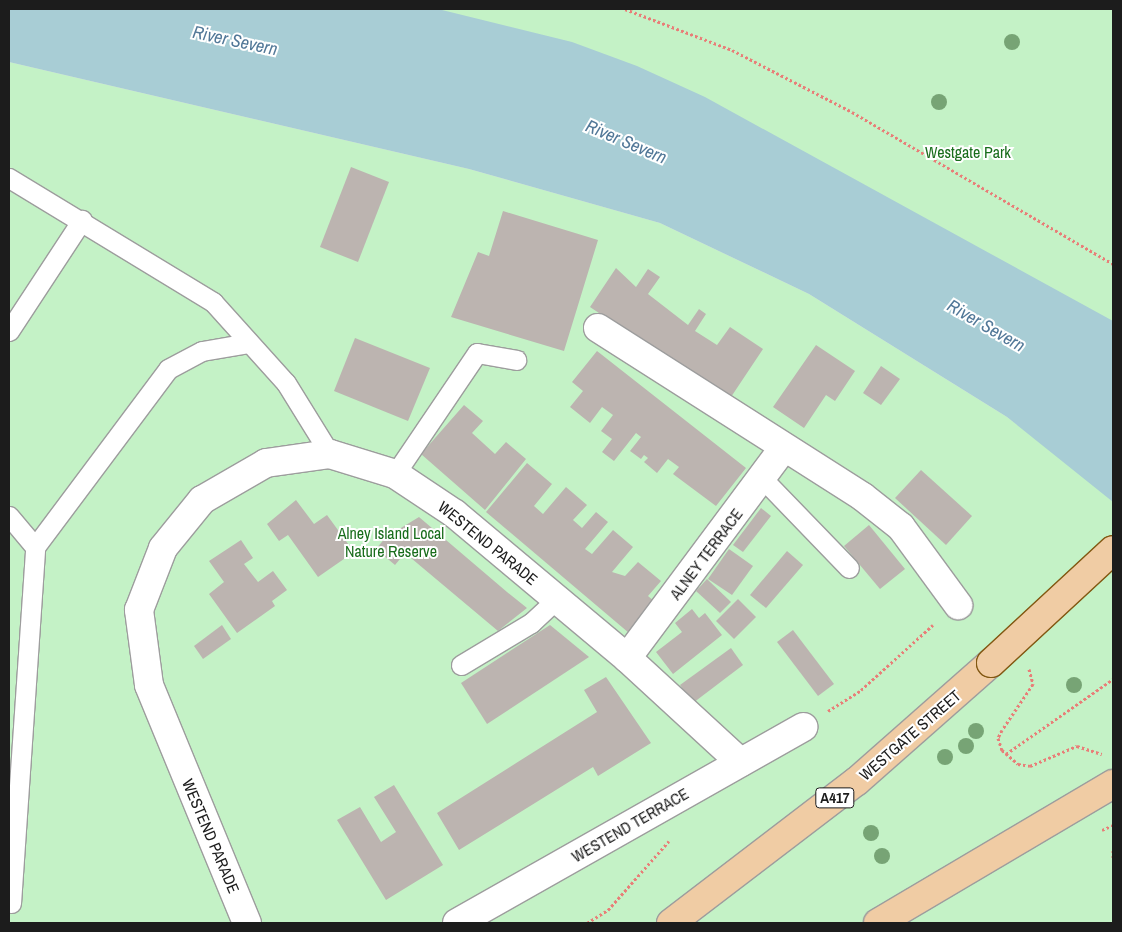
<!DOCTYPE html>
<html>
<head>
<meta charset="utf-8">
<style>
	body { margin:0 }
	#map { position:relative; width:1122px; height:932px; overflow:hidden; background:#ece9e3; font-family:"Archivo Narrow",sans-serif }
	div>[style] { position:absolute }
	.park>* { inset:0; background:#c4f2c6 }
	.water>* { inset:0; background:#a8cdd5 }
	.building>* { inset:0; background:#bcb4b0 }
	.path>* { height:3px; margin-top:-1.5px; transform-origin:0; background:repeating-linear-gradient(90deg,#e87e78 0 2.5px,transparent 0 5px) }
	.roads { filter:drop-shadow(1px 0 #9d9d9d) drop-shadow(-1px 0 #9d9d9d) drop-shadow(0 1px #9d9d9d) drop-shadow(0 -1px #9d9d9d) }
	.lane>* { height:19px; margin:-9.5px; padding:0 9.5px; transform-origin:9.5px; border-radius:9.5px; background:#fff }
	.street>* { height:28px; margin:-14px; padding:0 14px; transform-origin:14px; border-radius:14px; background:#fff }
	.primary>* { height:28px; margin:-14px; padding:0 14px; transform-origin:14px; border-radius:14px; background:#f0cca4 }
	.bridges { filter:drop-shadow(1px 0 #825812) drop-shadow(-1px 0 #825812) drop-shadow(0 1px #825812) drop-shadow(0 -1px #825812) }
	.primary-bridge>* { height:28px; margin:-14px; padding:0 14px; transform-origin:14px; border-radius:14px; background:#f0cca4 }
	.trees>* { width:16px; height:16px; margin:-8px; border-radius:50%; background:#77a475 }
	span { translate:-50% -50%; white-space:nowrap; text-align:center; line-height:1.15; -webkit-text-stroke:4px #fff; paint-order:stroke }
	.shield-label span { padding:1px 4px; background:#fff; border:1px solid; border-radius:4px; -webkit-text-stroke-width:0 }
	.shield-label { font-size:15px; color:#1c1c1c; font-weight:700 }
	.park-label { font-size:16px; color:#186c1b }
	.street-label { font-size:16px; color:#1c1c1c }
	.water-label { font-size:18px; color:#527898; font-style:italic }
	.frame { position:absolute; inset:0; border:10px solid #1c1c1c; pointer-events:none }
</style>
</head>
<body>
<div id="map">
	<div class="park">
		<i style="clip-path:polygon(122px 9px,1113px 9px,1113px 407px,1089px 386px)"></i>
		<i style="clip-path:polygon(9px 62px,469px 169px,660px 223px,809px 294px,1007px 417px,1093px 482px,1113px 502px,1113px 923px,9px 923px)"></i>
	</div>
	<div class="water">
		<i style="clip-path:polygon(9px 9px,438px 9px,572px 42px,637px 66px,705px 97px,1113px 321px,1113px 502px,1007px 417px,809px 294px,660px 223px,469px 169px,9px 62px)"></i>
	</div>
	<div class="building">
		<i style="clip-path:polygon(351px 167px,389px 182px,358px 262px,320px 247px)"></i>
		<i style="clip-path:polygon(503px 211px,598px 240px,564px 351px,451px 317px,478px 252px,489px 256px)"></i>
		<i style="clip-path:polygon(616px 268px,636px 287px,648px 269px,660px 277px,648px 294px,688px 325px,699px 309px,706px 314px,695px 331px,717px 345px,730px 327px,763px 349px,729px 400px,590px 307px)"></i>
		<i style="clip-path:polygon(355px 338px,430px 368px,408px 421px,334px 391px)"></i>
		<i style="clip-path:polygon(816px 345px,855px 371px,835px 401px,826px 395px,804px 428px,773px 407px)"></i>
		<i style="clip-path:polygon(597px 351px,746px 468px,716px 506px,673px 474px,679px 467px,668px 459px,657px 473px,644px 462px,648px 458px,644px 455px,641px 459px,630px 451px,641px 437px,636px 433px,614px 461px,602px 452px,612px 439px,601px 431px,613px 415px,602px 407px,590px 423px,570px 407px,583px 391px,572px 382px)"></i>
		<i style="clip-path:polygon(881px 366px,900px 379px,881px 405px,863px 393px)"></i>
		<i style="clip-path:polygon(464px 405px,483px 421px,472px 433px,495px 454px,506px 442px,526px 459px,485px 510px,421px 454px)"></i>
		<i style="clip-path:polygon(527px 463px,552px 484px,534px 506px,543px 514px,566px 487px,587px 505px,573px 520px,582px 528px,596px 512px,608px 522px,585px 549px,592px 554px,613px 530px,633px 547px,612px 572px,625px 576px,638px 562px,661px 581px,648px 596px,655px 602px,629px 633px,486px 512px)"></i>
		<i style="clip-path:polygon(921px 470px,972px 516px,946px 545px,895px 498px)"></i>
		<i style="clip-path:polygon(296px 500px,314px 524px,327px 515px,354px 552px,318px 577px,288px 535px,279px 541px,267px 524px)"></i>
		<i style="clip-path:polygon(761px 508px,771px 516px,743px 552px,733px 545px)"></i>
		<i style="clip-path:polygon(419px 517px,507px 592px,527px 608px,498px 631px,405px 553px,395px 565px,376px 549px,386px 537px)"></i>
		<i style="clip-path:polygon(869px 525px,905px 569px,880px 589px,844px 546px)"></i>
		<i style="clip-path:polygon(241px 540px,253px 558px,244px 564px,258px 582px,273px 571px,287px 590px,272px 601px,275px 606px,237px 633px,209px 594px,224px 582px,209px 561px)"></i>
		<i style="clip-path:polygon(729px 549px,753px 566px,732px 595px,708px 579px)"></i>
		<i style="clip-path:polygon(787px 551px,803px 565px,766px 608px,750px 595px)"></i>
		<i style="clip-path:polygon(707px 579px,731px 602px,720px 613px,696px 591px)"></i>
		<i style="clip-path:polygon(738px 599px,756px 617px,734px 639px,716px 621px)"></i>
		<i style="clip-path:polygon(692px 609px,699px 618px,705px 613px,722px 635px,673px 674px,656px 652px,682px 632px,675px 623px)"></i>
		<i style="clip-path:polygon(222px 625px,231px 639px,203px 659px,194px 646px)"></i>
		<i style="clip-path:polygon(550px 625px,589px 657px,487px 724px,461px 683px)"></i>
		<i style="clip-path:polygon(793px 630px,834px 684px,818px 696px,777px 642px)"></i>
		<i style="clip-path:polygon(731px 648px,743px 665px,693px 703px,680px 685px)"></i>
		<i style="clip-path:polygon(606px 677px,651px 743px,598px 776px,593px 767px,459px 850px,437px 813px,597px 712px,584px 690px)"></i>
		<i style="clip-path:polygon(394px 785px,443px 865px,386px 900px,337px 820px,360px 807px,381px 842px,396px 832px,374px 797px)"></i>
	</div>
	<div class="path">
		<i style="left:625px;top:9px;width:115px;rotate:21deg"></i>
		<i style="left:732px;top:50px;width:135px;rotate:27.3deg"></i>
		<i style="left:852px;top:112px;width:302px;rotate:30.2deg"></i>
		<i style="left:1029px;top:669px;width:16px;rotate:75deg"></i>
		<i style="left:1033px;top:684px;width:55px;rotate:124deg"></i>
		<i style="left:1002px;top:730px;width:9px;rotate:117deg"></i>
		<i style="left:998px;top:738px;width:13px;rotate:72deg"></i>
		<i style="left:1002px;top:750px;width:21px;rotate:41deg"></i>
		<i style="left:1018px;top:764px;width:12px;rotate:9deg"></i>
		<i style="left:1030px;top:766px;width:51px;rotate:-23.1deg"></i>
		<i style="left:1077px;top:746px;width:26px;rotate:18deg"></i>
		<i style="left:828px;top:711px;width:39px;rotate:-32deg"></i>
		<i style="left:861px;top:690px;width:97px;rotate:-42.1deg"></i>
		<i style="left:1006px;top:754px;width:131px;rotate:-35deg"></i>
		<i style="left:1102px;top:830px;width:12px;rotate:-24deg"></i>
		<i style="left:1113px;top:850px;width:10px;rotate:90deg"></i>
		<i style="left:587px;top:923px;width:25px;rotate:-32deg"></i>
		<i style="left:608px;top:910px;width:92px;rotate:-48.5deg"></i>
	</div>
	<div class="roads">
		<div class="lane">
			<i style="left:9px;top:178px;width:239px;rotate:31.3deg"></i>
			<i style="left:213px;top:302px;width:109px;rotate:48deg"></i>
			<i style="left:286px;top:383px;width:84px;rotate:58.2deg"></i>
			<i style="left:9px;top:331px;width:133px;rotate:-56.7deg"></i>
			<i style="left:395px;top:474px;width:146px;rotate:-55.9deg"></i>
			<i style="left:477px;top:353px;width:40px;rotate:10deg"></i>
			<i style="left:762px;top:478px;width:125px;rotate:46deg"></i>
			<i style="left:9px;top:516px;width:40px;rotate:50deg"></i>
			<i style="left:461px;top:665px;width:82px;rotate:-31deg"></i>
			<i style="left:531px;top:623px;width:35px;rotate:-43deg"></i>
			<i style="left:11px;top:903px;width:357px;rotate:-86.1deg"></i>
			<i style="left:35px;top:547px;width:222px;rotate:-53.2deg"></i>
			<i style="left:168px;top:369px;width:38px;rotate:-28deg"></i>
			<i style="left:202px;top:351px;width:48px;rotate:-9.7deg"></i>
		</div>
		<div class="street">
			<i style="left:598px;top:328px;width:314px;rotate:32.5deg"></i>
			<i style="left:863px;top:497px;width:48px;rotate:38.3deg"></i>
			<i style="left:901px;top:527px;width:97px;rotate:53.8deg"></i>
			<i style="left:627px;top:658px;width:261px;rotate:-53.3deg"></i>
			<i style="left:247px;top:923px;width:257px;rotate:-112.4deg"></i>
			<i style="left:149px;top:685px;width:76px;rotate:-97.6deg"></i>
			<i style="left:139px;top:610px;width:66px;rotate:-68.8deg"></i>
			<i style="left:163px;top:548px;width:62px;rotate:-50.9deg"></i>
			<i style="left:202px;top:500px;width:74px;rotate:-30deg"></i>
			<i style="left:266px;top:463px;width:65px;rotate:-8deg"></i>
			<i style="left:330px;top:454px;width:68px;rotate:17.1deg"></i>
			<i style="left:395px;top:474px;width:72px;rotate:33.7deg"></i>
			<i style="left:455px;top:514px;width:224px;rotate:39.9deg"></i>
			<i style="left:627px;top:658px;width:154px;rotate:42.6deg"></i>
			<i style="left:457px;top:923px;width:398px;rotate:-29.5deg"></i>
		</div>
		<div class="primary">
			<i style="left:671px;top:923px;width:234px;rotate:-37.4deg"></i>
			<i style="left:857px;top:781px;width:179px;rotate:-41.4deg"></i>
			<i style="left:878px;top:923px;width:273px;rotate:-30.6deg"></i>
		</div>
	</div>
	<div class="bridges">
		<div class="primary-bridge">
			<i style="left:991px;top:663px;width:166px;rotate:-42.8deg"></i>
		</div>
	</div>
	<div class="trees">
		<i style="left:1012px;top:42px"></i>
		<i style="left:939px;top:102px"></i>
		<i style="left:1074px;top:685px"></i>
		<i style="left:976px;top:731px"></i>
		<i style="left:966px;top:746px"></i>
		<i style="left:945px;top:757px"></i>
		<i style="left:871px;top:833px"></i>
		<i style="left:882px;top:856px"></i>
	</div>
	<div class="shield-label">
		<span style="left:835px;top:798px">A417</span>
	</div>
	<div class="park-label">
		<span style="left:968px;top:152px">Westgate Park</span>
		<span style="left:391px;top:542px">Alney Island Local<br>Nature Reserve</span>
	</div>
	<div class="street-label">
		<span style="left:488px;top:543px;rotate:39deg">WESTEND PARADE</span>
		<span style="left:706px;top:554px;rotate:-53deg">ALNEY TERRACE</span>
		<span style="left:910px;top:735px;rotate:-41deg">WESTGATE STREET</span>
		<span style="left:630px;top:825px;rotate:-30deg">WESTEND TERRACE</span>
		<span style="left:211px;top:836px;rotate:67deg">WESTEND PARADE</span>
	</div>
	<div class="water-label">
		<span style="left:235px;top:41px;rotate:12deg">River Severn</span>
		<span style="left:626px;top:142px;rotate:23deg">River Severn</span>
		<span style="left:986px;top:326px;rotate:30deg">River Severn</span>
	</div>
	<div class="frame"></div>
</div>
</body>
</html>
